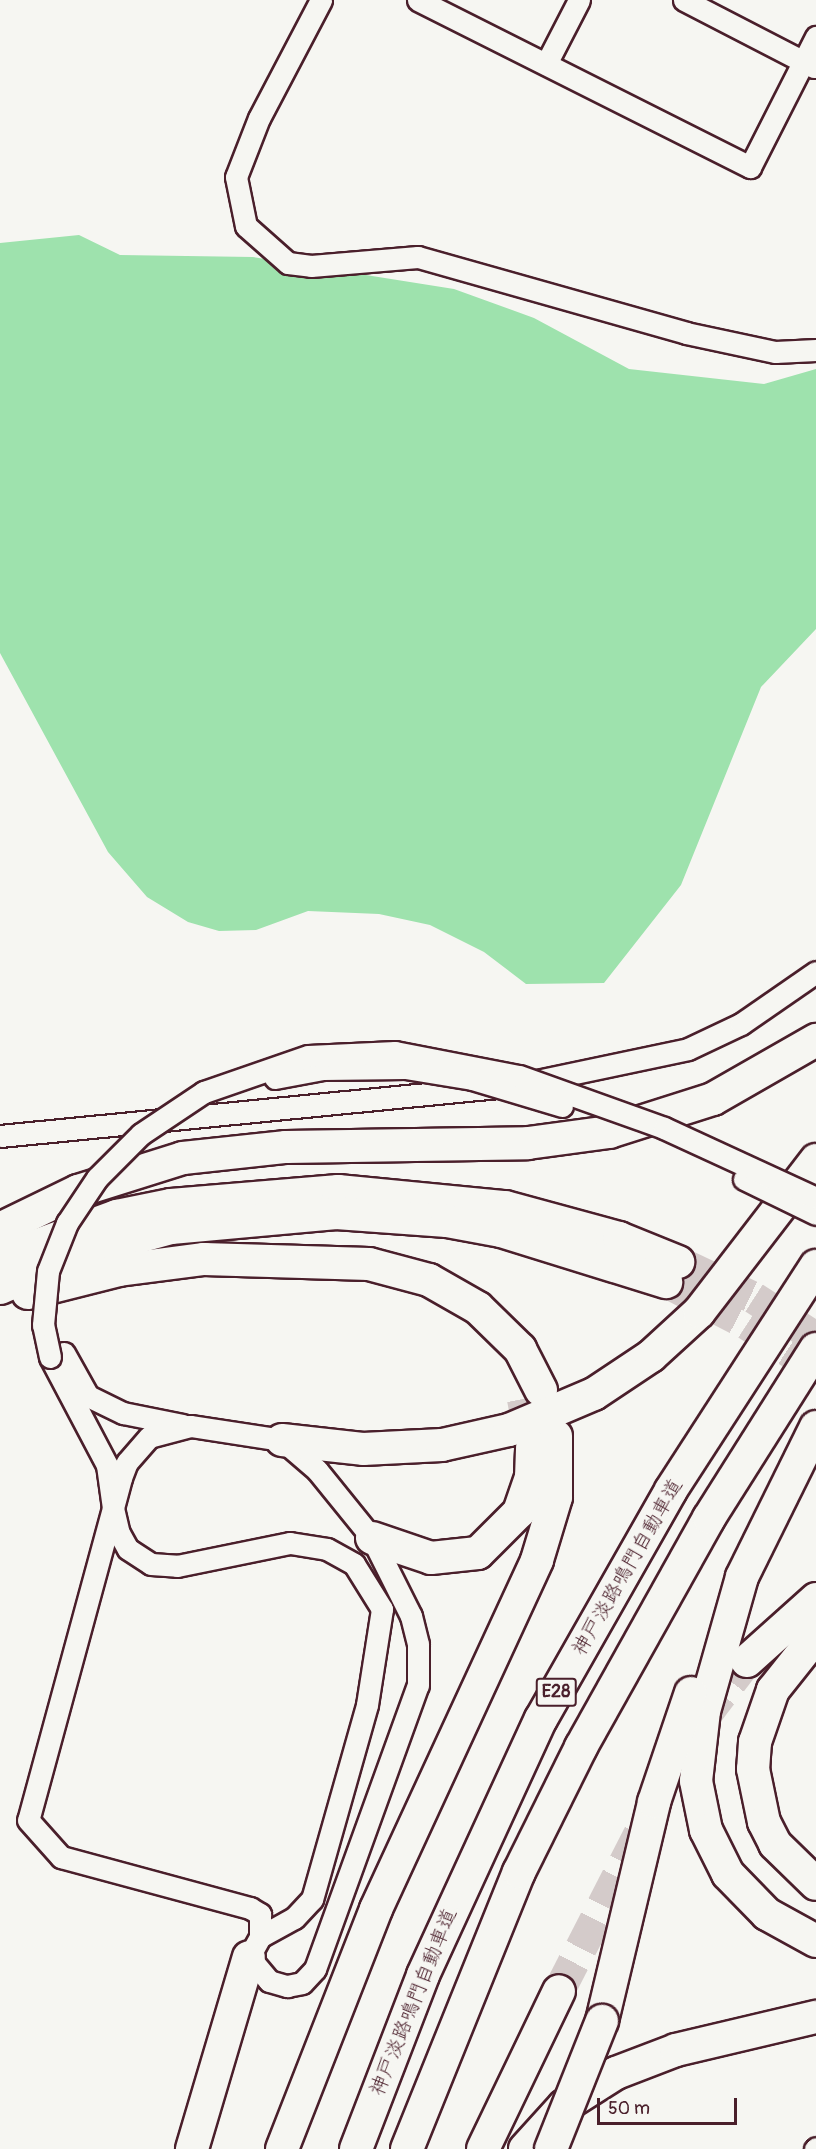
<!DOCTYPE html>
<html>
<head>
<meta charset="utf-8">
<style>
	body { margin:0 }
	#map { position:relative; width:816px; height:2149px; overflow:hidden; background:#f6f6f2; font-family:Pangolin,"Klee One",sans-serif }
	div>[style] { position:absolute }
	.green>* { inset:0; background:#9ee2ad }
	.highway-tunnel>* { height:32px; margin-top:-16px; transform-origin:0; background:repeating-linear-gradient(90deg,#d4cbca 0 32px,transparent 0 48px) }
	.roads { filter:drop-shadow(2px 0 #4a1f2b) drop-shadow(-2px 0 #4a1f2b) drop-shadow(0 2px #4a1f2b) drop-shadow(0 -2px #4a1f2b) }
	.minor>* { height:21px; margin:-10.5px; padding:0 10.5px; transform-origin:10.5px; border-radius:10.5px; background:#f6f6f2 }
	.highway>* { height:32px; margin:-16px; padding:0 16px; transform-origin:16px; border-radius:16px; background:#f6f6f2 }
	.bridges { filter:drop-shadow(2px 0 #4a1f2b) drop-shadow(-2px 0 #4a1f2b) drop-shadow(0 2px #4a1f2b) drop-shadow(0 -2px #4a1f2b) }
	.minor-bridge>* { height:21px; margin:-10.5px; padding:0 10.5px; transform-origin:10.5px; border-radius:10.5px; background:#f6f6f2 }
	.highway-bridge>* { height:32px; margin:-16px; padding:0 16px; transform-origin:16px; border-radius:16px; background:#f6f6f2 }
	span { translate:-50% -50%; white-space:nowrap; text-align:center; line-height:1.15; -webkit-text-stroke:6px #f6f6f2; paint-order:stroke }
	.shield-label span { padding:2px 4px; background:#f6f6f2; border:2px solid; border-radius:4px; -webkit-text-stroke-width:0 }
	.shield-label { font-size:18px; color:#4a1f2b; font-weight:700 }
	.street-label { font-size:20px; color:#4a1f2b }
	.scale { position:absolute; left:597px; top:2098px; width:140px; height:27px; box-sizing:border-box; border:3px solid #4a1f2b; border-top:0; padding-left:8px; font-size:18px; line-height:21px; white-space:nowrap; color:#4a1f2b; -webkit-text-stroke:4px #f6f6f2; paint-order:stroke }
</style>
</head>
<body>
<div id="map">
	<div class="green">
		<i style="clip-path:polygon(79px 235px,120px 255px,253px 257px,454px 289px,534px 318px,629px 369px,764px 384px,816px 369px,816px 629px,761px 687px,681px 885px,604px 983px,526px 984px,484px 952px,430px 925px,379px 914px,308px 911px,256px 930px,219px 931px,188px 922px,147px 897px,108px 852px,0 653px,0 243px)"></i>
	</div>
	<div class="highway-tunnel">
		<i style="left:678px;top:1262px;width:84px;rotate:25.3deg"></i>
		<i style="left:754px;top:1298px;width:74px;rotate:32.8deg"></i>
		<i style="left:666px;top:1282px;width:91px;rotate:27.4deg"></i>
		<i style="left:747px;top:1324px;width:82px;rotate:33.1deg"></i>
		<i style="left:523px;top:1399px;width:49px;rotate:79.4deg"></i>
		<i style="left:702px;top:1720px;width:74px;rotate:-52.7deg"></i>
		<i style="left:559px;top:1991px;width:184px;rotate:-62.9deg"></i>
	</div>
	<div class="roads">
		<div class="minor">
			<i style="left:321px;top:0;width:133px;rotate:117.7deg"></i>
			<i style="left:259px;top:118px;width:63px;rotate:111.3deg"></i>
			<i style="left:236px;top:177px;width:50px;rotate:78.5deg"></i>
			<i style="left:246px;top:226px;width:56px;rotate:41.4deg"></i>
			<i style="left:288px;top:263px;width:23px;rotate:7deg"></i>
			<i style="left:311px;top:266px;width:107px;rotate:-4.8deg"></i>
			<i style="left:418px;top:257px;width:279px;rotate:15.8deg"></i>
			<i style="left:686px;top:333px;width:91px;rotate:12.1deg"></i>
			<i style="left:775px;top:352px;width:41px;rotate:-2.8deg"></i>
			<i style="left:418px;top:0;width:372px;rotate:26.7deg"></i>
			<i style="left:750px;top:167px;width:146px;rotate:-63.1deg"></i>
			<i style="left:684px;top:0;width:146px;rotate:27.3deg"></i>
			<i style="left:546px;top:64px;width:72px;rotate:-62.7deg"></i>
			<i style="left:532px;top:1082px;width:159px;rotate:-11.9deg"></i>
			<i style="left:688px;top:1049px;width:59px;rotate:-25.3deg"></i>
			<i style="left:741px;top:1024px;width:91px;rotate:-34.7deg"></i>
			<i style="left:0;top:1136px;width:500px;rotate:-5.62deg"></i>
			<i style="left:64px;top:1353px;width:49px;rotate:60.8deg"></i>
			<i style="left:88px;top:1396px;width:39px;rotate:26deg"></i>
			<i style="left:123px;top:1413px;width:61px;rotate:11.3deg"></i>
			<i style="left:50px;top:1357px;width:122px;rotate:62.2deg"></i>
			<i style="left:107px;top:1465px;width:43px;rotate:82.1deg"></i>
			<i style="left:113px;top:1508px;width:26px;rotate:77deg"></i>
			<i style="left:119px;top:1533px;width:18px;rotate:61deg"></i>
			<i style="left:128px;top:1549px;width:27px;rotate:33deg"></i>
			<i style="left:151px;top:1564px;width:26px;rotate:4deg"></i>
			<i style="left:177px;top:1566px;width:115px;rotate:-11.5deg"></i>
			<i style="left:290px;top:1543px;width:37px;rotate:9deg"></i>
			<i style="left:327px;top:1549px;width:31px;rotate:29deg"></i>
			<i style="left:354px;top:1564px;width:53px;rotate:58.1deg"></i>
			<i style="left:382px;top:1609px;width:97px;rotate:98.9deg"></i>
			<i style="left:367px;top:1705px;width:202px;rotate:105.8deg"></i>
			<i style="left:312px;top:1899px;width:26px;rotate:133deg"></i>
			<i style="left:294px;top:1918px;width:39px;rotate:151deg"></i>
			<i style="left:260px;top:1937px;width:23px;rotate:119deg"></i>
			<i style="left:249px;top:1957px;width:31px;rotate:50deg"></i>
			<i style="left:269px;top:1981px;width:19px;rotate:16deg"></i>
			<i style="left:287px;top:1986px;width:15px;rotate:-11deg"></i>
			<i style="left:302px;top:1983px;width:19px;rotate:-47deg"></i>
			<i style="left:315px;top:1969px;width:302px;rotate:-70.1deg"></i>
			<i style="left:418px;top:1685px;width:41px;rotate:-90deg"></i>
			<i style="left:418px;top:1644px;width:29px;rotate:-104deg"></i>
			<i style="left:411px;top:1616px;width:87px;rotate:-116.6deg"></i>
			<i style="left:372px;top:1538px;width:87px;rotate:-129deg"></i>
			<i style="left:317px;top:1470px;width:46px;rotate:-139.4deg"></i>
			<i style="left:282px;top:1440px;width:93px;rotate:-171.3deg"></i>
			<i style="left:190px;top:1426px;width:42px;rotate:165deg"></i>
			<i style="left:149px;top:1437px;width:33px;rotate:131deg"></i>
			<i style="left:127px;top:1462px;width:17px;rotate:111deg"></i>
			<i style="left:121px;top:1478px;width:31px;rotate:105deg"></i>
			<i style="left:113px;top:1508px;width:323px;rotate:105.2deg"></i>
			<i style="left:28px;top:1820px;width:50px;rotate:48.3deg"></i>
			<i style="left:61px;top:1857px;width:196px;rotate:15.1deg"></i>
			<i style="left:250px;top:1908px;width:12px;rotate:31deg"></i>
			<i style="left:260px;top:1914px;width:23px;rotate:90deg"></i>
			<i style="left:815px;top:2149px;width:1px;rotate:-45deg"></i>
		</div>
		<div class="highway">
			<i style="left:0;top:1229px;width:87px;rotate:-26deg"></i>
			<i style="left:78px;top:1191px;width:110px;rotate:-17.4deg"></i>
			<i style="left:183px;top:1158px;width:104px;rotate:-6.1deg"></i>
			<i style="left:286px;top:1147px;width:242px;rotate:-0.9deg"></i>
			<i style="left:528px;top:1143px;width:82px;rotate:-7.7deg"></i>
			<i style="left:609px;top:1132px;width:109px;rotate:-17.6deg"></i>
			<i style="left:713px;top:1099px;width:119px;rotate:-29.8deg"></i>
			<i style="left:0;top:1259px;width:125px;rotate:-20.2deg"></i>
			<i style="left:117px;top:1216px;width:55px;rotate:-11.5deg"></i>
			<i style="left:171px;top:1205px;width:168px;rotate:-4.8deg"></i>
			<i style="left:338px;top:1191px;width:168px;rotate:5.5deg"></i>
			<i style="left:505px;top:1207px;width:118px;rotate:15.2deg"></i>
			<i style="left:619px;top:1238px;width:64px;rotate:22.1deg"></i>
			<i style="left:0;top:1288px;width:86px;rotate:-23.9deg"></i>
			<i style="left:79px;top:1253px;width:95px;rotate:-15.2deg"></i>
			<i style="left:171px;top:1228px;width:166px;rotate:-5.2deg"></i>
			<i style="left:336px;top:1213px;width:111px;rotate:4.1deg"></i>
			<i style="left:447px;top:1221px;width:55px;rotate:10.5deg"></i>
			<i style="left:501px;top:1231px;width:173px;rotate:17.2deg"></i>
			<i style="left:28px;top:1293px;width:94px;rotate:-14.2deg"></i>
			<i style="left:119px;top:1270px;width:86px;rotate:-7.4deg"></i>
			<i style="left:204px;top:1259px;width:165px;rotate:1.7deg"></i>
			<i style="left:369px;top:1264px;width:62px;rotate:14.9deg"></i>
			<i style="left:429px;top:1280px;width:56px;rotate:29.7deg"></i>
			<i style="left:478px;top:1308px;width:59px;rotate:44.3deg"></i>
			<i style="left:520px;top:1349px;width:46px;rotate:62.9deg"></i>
			<i style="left:816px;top:1427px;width:167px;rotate:116.3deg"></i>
			<i style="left:742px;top:1577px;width:139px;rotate:105.8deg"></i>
			<i style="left:704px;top:1711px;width:70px;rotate:96.5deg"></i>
			<i style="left:696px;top:1781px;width:50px;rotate:78.5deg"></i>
			<i style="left:706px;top:1830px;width:49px;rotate:63.4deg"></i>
			<i style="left:728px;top:1874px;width:56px;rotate:45.7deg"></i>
			<i style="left:767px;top:1914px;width:56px;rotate:28.9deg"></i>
			<i style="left:282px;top:1440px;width:81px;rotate:6.3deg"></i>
			<i style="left:363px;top:1449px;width:79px;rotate:-2.9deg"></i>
			<i style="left:442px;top:1445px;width:69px;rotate:-12.6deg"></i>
			<i style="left:509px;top:1430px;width:92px;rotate:-23deg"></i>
			<i style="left:594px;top:1394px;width:69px;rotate:-33.7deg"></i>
			<i style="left:651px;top:1356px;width:65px;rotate:-42.5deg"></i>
			<i style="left:699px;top:1312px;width:192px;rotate:-52.4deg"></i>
			<i style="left:372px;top:1538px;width:62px;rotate:18.7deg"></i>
			<i style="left:431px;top:1558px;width:47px;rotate:-6.1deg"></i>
			<i style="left:478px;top:1553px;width:58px;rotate:-45deg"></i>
			<i style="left:519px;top:1512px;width:36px;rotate:-71deg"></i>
			<i style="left:531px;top:1478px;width:31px;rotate:-88deg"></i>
			<i style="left:816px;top:1636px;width:69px;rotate:128.5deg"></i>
			<i style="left:773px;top:1690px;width:55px;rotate:109.1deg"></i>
			<i style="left:755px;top:1742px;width:27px;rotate:94deg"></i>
			<i style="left:753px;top:1769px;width:54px;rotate:78.3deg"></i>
			<i style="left:764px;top:1822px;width:25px;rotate:63deg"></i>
			<i style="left:775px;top:1844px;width:57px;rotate:44.3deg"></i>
			<i style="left:747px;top:1661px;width:93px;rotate:-41.9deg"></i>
			<i style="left:602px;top:2021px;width:225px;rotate:-76.6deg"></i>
			<i style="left:654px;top:1802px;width:115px;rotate:-71.3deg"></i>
			<i style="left:192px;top:2149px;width:200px;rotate:-73.5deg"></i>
			<i style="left:282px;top:2149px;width:258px;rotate:-68.6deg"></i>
			<i style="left:376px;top:1909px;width:384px;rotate:-65.2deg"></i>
			<i style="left:537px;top:1560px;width:66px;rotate:-73.2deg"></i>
			<i style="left:556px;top:1497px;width:61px;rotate:-90deg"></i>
			<i style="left:356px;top:2149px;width:186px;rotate:-68.9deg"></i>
			<i style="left:423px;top:1975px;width:282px;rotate:-65.3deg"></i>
			<i style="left:541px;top:1719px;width:263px;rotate:-60.4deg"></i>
			<i style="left:671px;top:1490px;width:267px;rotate:-57.1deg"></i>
			<i style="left:407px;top:2149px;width:299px;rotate:-68deg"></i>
			<i style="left:519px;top:1872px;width:140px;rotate:-63.6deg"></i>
			<i style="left:581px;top:1747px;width:262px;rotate:-60.8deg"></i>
			<i style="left:709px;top:1518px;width:200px;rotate:-57.7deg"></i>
			<i style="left:483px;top:2149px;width:175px;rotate:-64.3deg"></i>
			<i style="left:525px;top:2149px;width:58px;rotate:-47.8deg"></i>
			<i style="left:564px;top:2106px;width:62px;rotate:-32.4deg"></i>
			<i style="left:616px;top:2073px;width:64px;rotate:-21deg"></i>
			<i style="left:676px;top:2050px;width:144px;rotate:-13.3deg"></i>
		</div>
	</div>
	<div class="bridges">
		<div class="minor-bridge">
			<i style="left:275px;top:1078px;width:49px;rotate:-10.6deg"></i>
			<i style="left:323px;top:1069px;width:82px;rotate:-0.7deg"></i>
			<i style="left:405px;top:1068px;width:68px;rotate:9.3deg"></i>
			<i style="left:472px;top:1079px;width:94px;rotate:16.7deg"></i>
			<i style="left:744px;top:1179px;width:80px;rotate:25.9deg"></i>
			<i style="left:50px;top:1357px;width:33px;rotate:-102deg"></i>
			<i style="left:43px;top:1325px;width:54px;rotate:-84.7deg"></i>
			<i style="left:48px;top:1271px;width:52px;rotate:-68.4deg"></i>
			<i style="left:67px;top:1223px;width:54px;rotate:-56.3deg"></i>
			<i style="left:97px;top:1178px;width:62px;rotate:-45deg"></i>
			<i style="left:141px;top:1134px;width:76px;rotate:-33.7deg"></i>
			<i style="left:204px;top:1092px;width:110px;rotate:-19.1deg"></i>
			<i style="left:308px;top:1056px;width:87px;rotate:-2.6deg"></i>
			<i style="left:395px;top:1052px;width:126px;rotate:11deg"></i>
			<i style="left:519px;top:1076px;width:154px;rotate:19.7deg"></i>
			<i style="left:664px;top:1128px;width:167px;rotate:24.7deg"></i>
		</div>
		<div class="highway-bridge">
			<i style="left:551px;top:2149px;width:138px;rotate:-68.3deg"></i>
		</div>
	</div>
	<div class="shield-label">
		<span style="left:556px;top:1692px">E28</span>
	</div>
	<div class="street-label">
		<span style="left:627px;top:1567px;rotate:-60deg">神戸淡路鳴門自動車道</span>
		<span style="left:413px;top:2002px;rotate:-68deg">神戸淡路鳴門自動車道</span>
	</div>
	<div class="scale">50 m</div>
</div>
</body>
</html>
